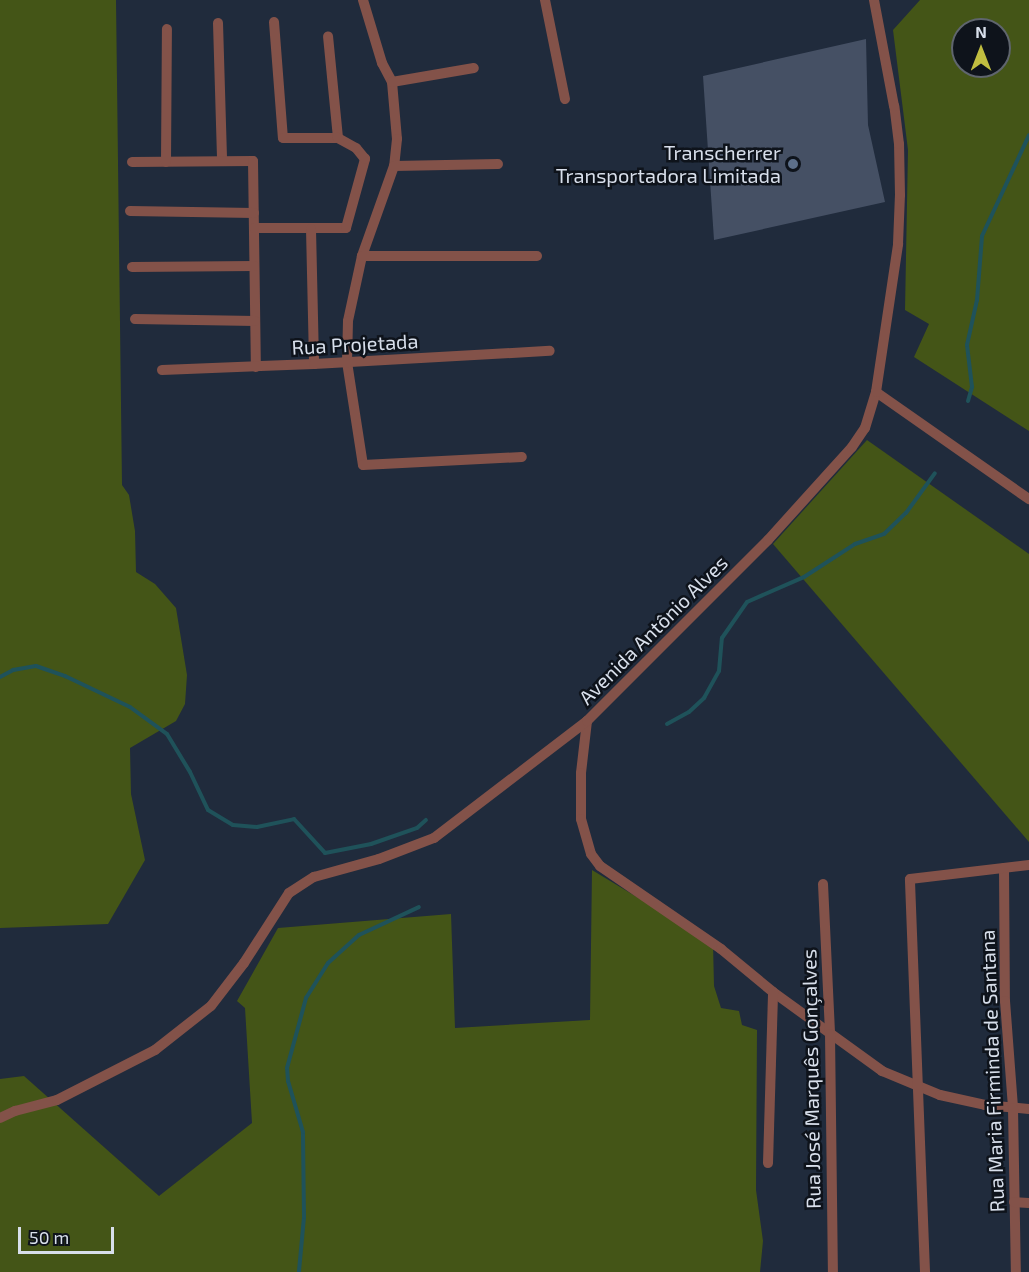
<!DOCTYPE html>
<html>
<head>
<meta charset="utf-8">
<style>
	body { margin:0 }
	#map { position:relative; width:1029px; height:1272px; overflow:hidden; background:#202b3c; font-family:"Exo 2",sans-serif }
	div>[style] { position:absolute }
	.green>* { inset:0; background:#445517 }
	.stream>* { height:4px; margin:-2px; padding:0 2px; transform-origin:2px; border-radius:2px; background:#1f525a }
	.building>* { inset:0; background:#455064 }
	.street>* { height:10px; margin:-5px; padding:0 5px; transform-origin:5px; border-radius:5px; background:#835249 }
	.dots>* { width:16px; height:16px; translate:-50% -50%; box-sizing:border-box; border:3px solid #0e131b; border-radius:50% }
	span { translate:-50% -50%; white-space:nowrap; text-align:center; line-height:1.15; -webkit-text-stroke:5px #0e131b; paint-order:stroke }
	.poi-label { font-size:20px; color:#d8dfeb }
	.right { translate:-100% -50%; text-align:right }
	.street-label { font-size:20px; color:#d8dfeb }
	.north { position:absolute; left:951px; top:18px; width:60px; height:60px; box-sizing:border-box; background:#0e131b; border:2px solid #5f656e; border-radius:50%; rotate:0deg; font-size:16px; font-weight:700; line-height:24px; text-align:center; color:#d8dfeb }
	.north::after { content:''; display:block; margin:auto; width:21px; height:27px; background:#c1be40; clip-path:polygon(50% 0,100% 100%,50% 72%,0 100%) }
	.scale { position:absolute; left:18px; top:1227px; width:96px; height:27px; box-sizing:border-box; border:3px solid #d8dfeb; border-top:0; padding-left:8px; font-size:18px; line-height:21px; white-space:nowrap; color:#d8dfeb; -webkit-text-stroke:4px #0e131b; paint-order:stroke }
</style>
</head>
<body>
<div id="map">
	<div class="green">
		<i style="clip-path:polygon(0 0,116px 0,122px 485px,129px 495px,135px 531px,136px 572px,155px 584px,176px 608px,187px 675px,185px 704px,176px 721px,130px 748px,131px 794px,145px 860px,108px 924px,0 928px)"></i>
		<i style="clip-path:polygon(evenodd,920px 0,1029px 0,1029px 431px,914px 357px,929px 324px,905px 310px,908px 150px,893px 30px,920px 0,963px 30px,999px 30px,999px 66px,963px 66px,963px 30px)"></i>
		<i style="clip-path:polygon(867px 440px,1029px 554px,1029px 842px,773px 544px)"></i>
		<i style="clip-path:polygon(592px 870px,713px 943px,714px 986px,721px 1008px,739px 1011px,742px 1025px,757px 1030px,756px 1190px,763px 1241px,760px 1272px,0 1272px,0 1079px,24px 1076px,159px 1196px,252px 1123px,245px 1008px,237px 1001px,278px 928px,451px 914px,455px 1028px,590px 1020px)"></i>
	</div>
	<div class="stream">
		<i style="left:968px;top:401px;width:15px;rotate:-74deg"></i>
		<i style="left:972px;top:387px;width:42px;rotate:-96.8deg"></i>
		<i style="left:967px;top:345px;width:46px;rotate:-77.5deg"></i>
		<i style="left:977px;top:300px;width:64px;rotate:-85.5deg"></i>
		<i style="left:982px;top:236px;width:111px;rotate:-65deg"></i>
		<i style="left:0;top:677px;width:15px;rotate:-28deg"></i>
		<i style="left:13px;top:670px;width:23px;rotate:-10deg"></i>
		<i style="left:36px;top:666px;width:31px;rotate:19deg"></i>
		<i style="left:65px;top:676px;width:72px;rotate:25.5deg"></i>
		<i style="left:130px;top:707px;width:46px;rotate:36.1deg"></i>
		<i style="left:167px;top:734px;width:44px;rotate:58.8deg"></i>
		<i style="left:190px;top:772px;width:42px;rotate:64.7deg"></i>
		<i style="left:208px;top:810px;width:29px;rotate:31deg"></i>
		<i style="left:233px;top:825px;width:24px;rotate:5deg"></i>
		<i style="left:257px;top:827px;width:38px;rotate:-12deg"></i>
		<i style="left:294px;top:819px;width:46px;rotate:47.6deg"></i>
		<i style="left:325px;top:853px;width:47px;rotate:-11.1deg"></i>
		<i style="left:371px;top:844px;width:49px;rotate:-19.2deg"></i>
		<i style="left:417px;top:828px;width:12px;rotate:-42deg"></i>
		<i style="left:667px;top:724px;width:25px;rotate:-29deg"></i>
		<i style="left:689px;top:712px;width:21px;rotate:-43deg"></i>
		<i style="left:704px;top:698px;width:31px;rotate:-61deg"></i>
		<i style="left:719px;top:671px;width:33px;rotate:-85deg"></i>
		<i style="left:722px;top:638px;width:44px;rotate:-55.2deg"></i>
		<i style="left:747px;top:602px;width:62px;rotate:-23.7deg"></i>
		<i style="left:804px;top:577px;width:61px;rotate:-32.9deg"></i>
		<i style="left:855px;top:544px;width:31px;rotate:-19deg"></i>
		<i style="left:884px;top:534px;width:30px;rotate:-44deg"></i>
		<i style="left:906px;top:513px;width:49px;rotate:-54.1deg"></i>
		<i style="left:299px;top:1271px;width:54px;rotate:-84.7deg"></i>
		<i style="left:304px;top:1217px;width:85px;rotate:-90.7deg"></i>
		<i style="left:303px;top:1132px;width:53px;rotate:-106.4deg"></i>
		<i style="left:288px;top:1081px;width:13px;rotate:-94deg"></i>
		<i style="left:287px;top:1068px;width:73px;rotate:-74.8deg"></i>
		<i style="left:306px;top:998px;width:41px;rotate:-57.8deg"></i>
		<i style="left:328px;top:963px;width:42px;rotate:-42.1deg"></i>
		<i style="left:359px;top:935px;width:66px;rotate:-25deg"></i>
	</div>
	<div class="building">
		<i style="clip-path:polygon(866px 39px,868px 125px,885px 202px,714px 240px,703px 76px)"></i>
	</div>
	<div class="street">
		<i style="left:363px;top:0;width:66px;rotate:73.2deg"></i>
		<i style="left:382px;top:63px;width:21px;rotate:62deg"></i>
		<i style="left:392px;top:82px;width:57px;rotate:85deg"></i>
		<i style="left:397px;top:139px;width:27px;rotate:96deg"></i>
		<i style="left:394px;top:166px;width:96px;rotate:109.6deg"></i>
		<i style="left:362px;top:256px;width:66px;rotate:102.2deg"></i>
		<i style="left:348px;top:321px;width:41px;rotate:91.4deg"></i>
		<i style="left:347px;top:362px;width:104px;rotate:81.2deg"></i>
		<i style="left:363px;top:465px;width:159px;rotate:-2.9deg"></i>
		<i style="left:545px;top:0;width:101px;rotate:78.6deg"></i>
		<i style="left:274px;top:22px;width:116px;rotate:85.6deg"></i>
		<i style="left:283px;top:138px;width:55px"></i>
		<i style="left:338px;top:138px;width:102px;rotate:-95.6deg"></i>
		<i style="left:218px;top:23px;width:138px;rotate:88.3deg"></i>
		<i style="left:392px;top:82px;width:83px;rotate:-9.7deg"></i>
		<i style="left:132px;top:162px;width:121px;rotate:-0.5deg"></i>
		<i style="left:253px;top:161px;width:206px;rotate:89.2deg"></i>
		<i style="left:166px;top:162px;width:133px;rotate:-89.6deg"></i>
		<i style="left:394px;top:166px;width:104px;rotate:-1.1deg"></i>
		<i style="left:130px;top:211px;width:124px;rotate:0.9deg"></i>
		<i style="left:254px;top:228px;width:92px"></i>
		<i style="left:346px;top:228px;width:72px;rotate:-74.6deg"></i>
		<i style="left:365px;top:159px;width:14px;rotate:-129deg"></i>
		<i style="left:356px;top:148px;width:21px;rotate:-151deg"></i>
		<i style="left:311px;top:229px;width:135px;rotate:88.7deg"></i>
		<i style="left:362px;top:256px;width:175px"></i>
		<i style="left:132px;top:267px;width:122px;rotate:-0.5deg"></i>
		<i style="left:135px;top:319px;width:120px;rotate:1deg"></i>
		<i style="left:162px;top:370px;width:152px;rotate:-2.3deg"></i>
		<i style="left:314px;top:364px;width:236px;rotate:-3.2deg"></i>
		<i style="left:876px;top:392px;width:187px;rotate:35deg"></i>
		<i style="left:587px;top:721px;width:52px;rotate:96.6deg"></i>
		<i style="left:581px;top:773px;width:46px;rotate:90deg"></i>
		<i style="left:581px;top:819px;width:36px;rotate:74deg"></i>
		<i style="left:591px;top:854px;width:15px;rotate:53deg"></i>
		<i style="left:600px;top:866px;width:147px;rotate:34.4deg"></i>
		<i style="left:721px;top:949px;width:67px;rotate:39.6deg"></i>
		<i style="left:773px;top:992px;width:135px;rotate:35.9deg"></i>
		<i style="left:882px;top:1071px;width:63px;rotate:22.5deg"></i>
		<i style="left:940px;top:1095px;width:46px;rotate:12.5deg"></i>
		<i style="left:985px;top:1105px;width:44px;rotate:5.2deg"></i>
		<i style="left:1004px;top:868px;width:133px;rotate:89.6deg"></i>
		<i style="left:1005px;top:1001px;width:107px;rotate:85.7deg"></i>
		<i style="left:1013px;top:1108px;width:164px;rotate:89deg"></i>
		<i style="left:823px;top:884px;width:150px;rotate:87.3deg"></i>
		<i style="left:830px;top:1034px;width:238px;rotate:89.3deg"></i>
		<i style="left:0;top:1118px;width:17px;rotate:-25deg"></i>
		<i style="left:15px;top:1111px;width:43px;rotate:-14.7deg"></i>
		<i style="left:57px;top:1100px;width:110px;rotate:-27deg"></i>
		<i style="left:155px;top:1050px;width:71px;rotate:-38.2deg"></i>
		<i style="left:211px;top:1006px;width:54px;rotate:-52.5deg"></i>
		<i style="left:244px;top:963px;width:83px;rotate:-57.3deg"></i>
		<i style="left:289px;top:893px;width:30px;rotate:-33deg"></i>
		<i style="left:314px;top:877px;width:67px;rotate:-15.5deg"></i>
		<i style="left:379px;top:859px;width:59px;rotate:-20.9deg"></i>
		<i style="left:434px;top:838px;width:193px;rotate:-37.4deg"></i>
		<i style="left:587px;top:721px;width:256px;rotate:-45deg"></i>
		<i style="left:768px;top:540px;width:125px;rotate:-47.9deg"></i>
		<i style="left:852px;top:447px;width:23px;rotate:-56deg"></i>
		<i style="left:865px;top:428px;width:38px;rotate:-73deg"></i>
		<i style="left:876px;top:392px;width:150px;rotate:-81.5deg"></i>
		<i style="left:898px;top:244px;width:49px;rotate:-87.7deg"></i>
		<i style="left:900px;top:195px;width:51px;rotate:-91.1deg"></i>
		<i style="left:899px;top:144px;width:38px;rotate:-97deg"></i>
		<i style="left:894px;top:106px;width:108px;rotate:-100.7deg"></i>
		<i style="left:768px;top:1163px;width:171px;rotate:-88.3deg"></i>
		<i style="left:1014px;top:1202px;width:15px;rotate:4deg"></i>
		<i style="left:925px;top:1272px;width:393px;rotate:-92.2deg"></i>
		<i style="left:910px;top:879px;width:120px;rotate:-6.7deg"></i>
	</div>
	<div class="dots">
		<i style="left:793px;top:164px;background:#5c6f8a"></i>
	</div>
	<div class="poi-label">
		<span class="right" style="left:781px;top:164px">Transcherrer<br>Transportadora Limitada</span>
	</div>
	<div class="street-label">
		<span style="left:355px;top:344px;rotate:-3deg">Rua Projetada</span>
		<span style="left:653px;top:630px;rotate:-45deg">Avenida Antônio Alves</span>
		<span style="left:992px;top:1071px;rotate:-92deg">Rua Maria Firminda de Santana</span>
		<span style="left:811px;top:1079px;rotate:-91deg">Rua José Marquês Gonçalves</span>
	</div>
	<div class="north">N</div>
	<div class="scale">50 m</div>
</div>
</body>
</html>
